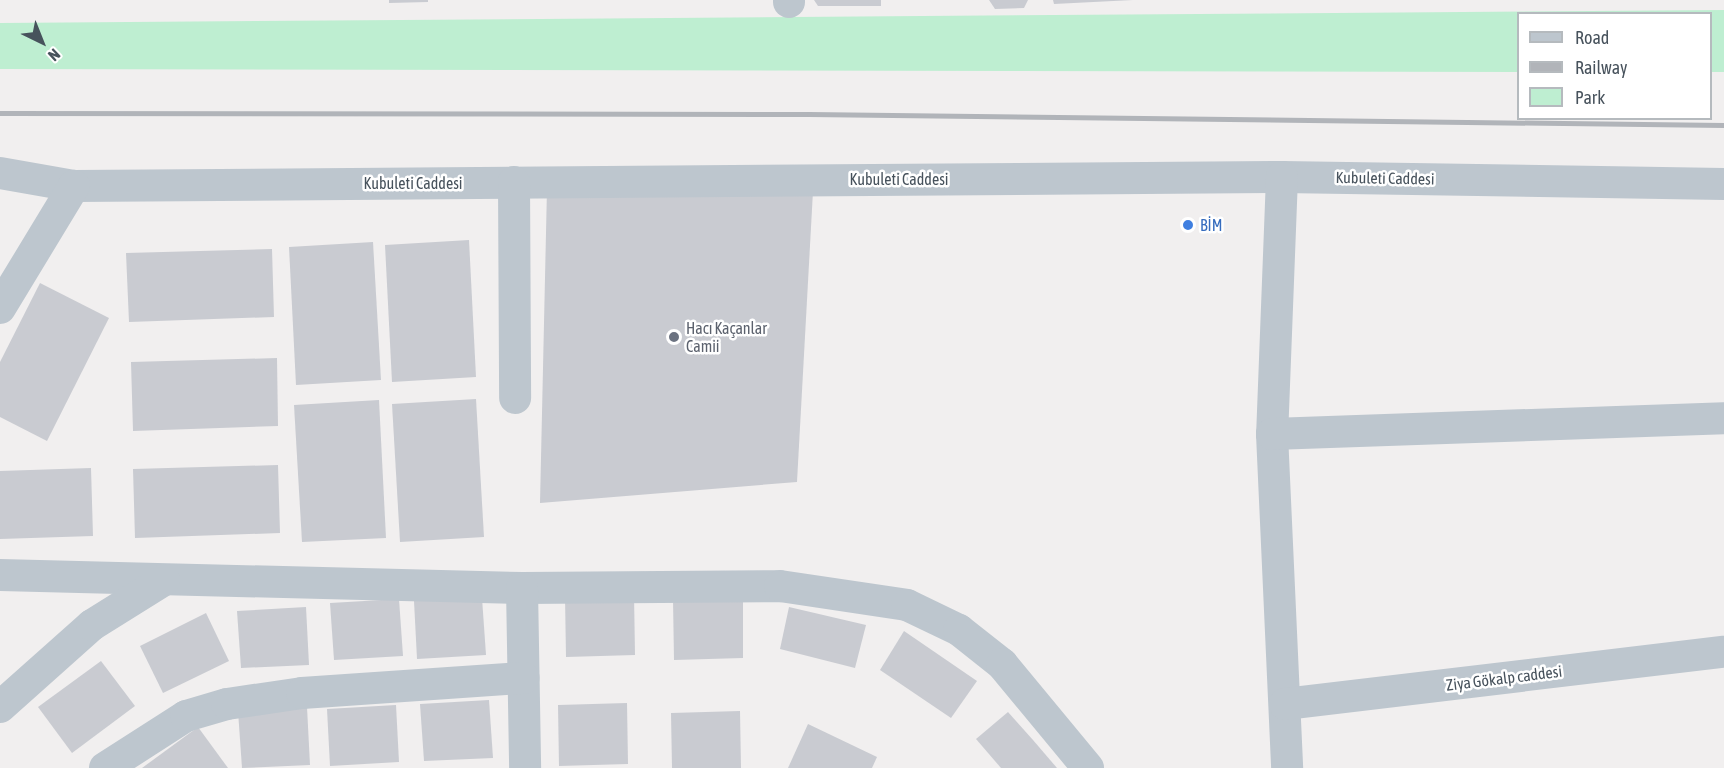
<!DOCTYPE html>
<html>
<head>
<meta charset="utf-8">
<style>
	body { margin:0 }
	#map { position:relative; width:1724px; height:768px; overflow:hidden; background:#f1efef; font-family:"Asap Condensed",sans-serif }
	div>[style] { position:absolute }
	.green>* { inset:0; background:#beeed1 }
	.building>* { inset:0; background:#c9cbd1 }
	.minor>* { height:32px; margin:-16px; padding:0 16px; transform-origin:16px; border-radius:16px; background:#bdc6ce }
	.rail>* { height:4.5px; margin:-2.25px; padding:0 2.25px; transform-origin:2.25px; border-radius:2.25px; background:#b1b4b9 }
	.dots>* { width:16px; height:16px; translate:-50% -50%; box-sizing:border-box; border:3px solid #fff; border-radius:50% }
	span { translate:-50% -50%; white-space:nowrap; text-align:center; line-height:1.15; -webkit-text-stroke:5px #fff; paint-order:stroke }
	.street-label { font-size:16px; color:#47525c }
	.shop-label { font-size:16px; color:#366cbe }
	.left { translate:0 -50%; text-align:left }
	.worship-label { font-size:16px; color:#5b616d }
	.legend { position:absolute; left:1517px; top:12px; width:195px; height:108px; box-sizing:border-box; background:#fff; border:2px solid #b5babe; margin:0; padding:8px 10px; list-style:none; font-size:18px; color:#47525c }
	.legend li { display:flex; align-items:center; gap:12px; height:30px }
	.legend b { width:30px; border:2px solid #b5babe }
	.north { position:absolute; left:12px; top:12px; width:60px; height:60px; -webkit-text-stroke:4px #fff; paint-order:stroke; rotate:137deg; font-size:16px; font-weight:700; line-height:24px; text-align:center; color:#47525c }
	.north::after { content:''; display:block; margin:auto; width:21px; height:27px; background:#47525c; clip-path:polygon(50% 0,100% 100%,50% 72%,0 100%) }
</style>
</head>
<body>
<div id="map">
	<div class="green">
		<i style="clip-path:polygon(1724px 10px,1724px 72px,1711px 72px,1710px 14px,1518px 14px,1518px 72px,0 69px,0 23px)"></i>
	</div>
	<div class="building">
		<i style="clip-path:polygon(389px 0,428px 0,428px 2px,389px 3px)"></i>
		<i style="clip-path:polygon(814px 0,881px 0,881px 6px,818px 6px)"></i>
		<i style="clip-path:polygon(989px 0,1028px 0,1024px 8px,995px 9px)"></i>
		<i style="clip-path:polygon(1053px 0,1133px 0,1054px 4px)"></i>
		<i style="clip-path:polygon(547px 188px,813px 191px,797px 482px,540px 503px)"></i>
		<i style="clip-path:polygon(469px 240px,476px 377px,392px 382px,385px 245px)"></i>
		<i style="clip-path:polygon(373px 242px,381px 380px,296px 385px,289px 247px)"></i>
		<i style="clip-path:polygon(272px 249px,274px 317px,129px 322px,126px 253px)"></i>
		<i style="clip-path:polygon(40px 283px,109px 318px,47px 441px,0 417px,0 362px)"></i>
		<i style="clip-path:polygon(277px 358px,278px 426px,133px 431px,131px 362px)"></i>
		<i style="clip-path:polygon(476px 399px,484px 537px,400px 542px,392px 404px)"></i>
		<i style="clip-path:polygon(379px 400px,386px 538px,302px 542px,294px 405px)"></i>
		<i style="clip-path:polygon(278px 465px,280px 533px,135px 538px,133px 469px)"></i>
		<i style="clip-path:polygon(91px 468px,93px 536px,0 539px,0 471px)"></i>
		<i style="clip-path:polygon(634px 594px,635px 655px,566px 657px,565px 596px)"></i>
		<i style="clip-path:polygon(743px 597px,743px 658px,674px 660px,673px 599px)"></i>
		<i style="clip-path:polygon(482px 598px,486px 655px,417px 659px,414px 601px)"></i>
		<i style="clip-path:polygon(399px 599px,403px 656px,334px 660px,330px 603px)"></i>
		<i style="clip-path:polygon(306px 607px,309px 665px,241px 668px,237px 611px)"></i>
		<i style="clip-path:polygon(789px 607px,866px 625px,855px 668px,780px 649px)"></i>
		<i style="clip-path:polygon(206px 613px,229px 661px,163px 693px,140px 646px)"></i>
		<i style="clip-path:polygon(904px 631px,977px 681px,951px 718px,880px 670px)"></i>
		<i style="clip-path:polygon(101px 661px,135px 706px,72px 753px,38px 707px)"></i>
		<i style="clip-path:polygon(489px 700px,493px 758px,424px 761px,420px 704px)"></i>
		<i style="clip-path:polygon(627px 703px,628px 764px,559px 766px,558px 705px)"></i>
		<i style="clip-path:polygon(396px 705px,399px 762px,330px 766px,327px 709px)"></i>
		<i style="clip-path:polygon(307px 707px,310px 765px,242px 768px,238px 711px)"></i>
		<i style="clip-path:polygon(740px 711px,741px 768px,672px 768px,671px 713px)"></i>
		<i style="clip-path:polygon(1008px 712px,1033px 740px,1057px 768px,1001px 768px,976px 739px)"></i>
		<i style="clip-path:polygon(808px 724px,877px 757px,872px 768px,788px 768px)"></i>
		<i style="clip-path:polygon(198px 727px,228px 768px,142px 768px)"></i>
	</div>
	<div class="minor">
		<i style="left:789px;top:2px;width:2px;rotate:-90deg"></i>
		<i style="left:0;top:173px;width:75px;rotate:10deg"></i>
		<i style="left:74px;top:186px;width:1208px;rotate:-0.43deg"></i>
		<i style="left:1282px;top:177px;width:442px;rotate:0.9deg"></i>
		<i style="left:1282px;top:177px;width:257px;rotate:92.2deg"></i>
		<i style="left:1272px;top:434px;width:334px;rotate:87.4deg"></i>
		<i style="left:514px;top:182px;width:216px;rotate:89.7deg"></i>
		<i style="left:0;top:308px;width:143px;rotate:-58.8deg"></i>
		<i style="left:1272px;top:434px;width:452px;rotate:-2deg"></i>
		<i style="left:0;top:575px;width:522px;rotate:1.43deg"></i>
		<i style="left:522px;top:588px;width:258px;rotate:-0.4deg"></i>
		<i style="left:780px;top:586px;width:128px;rotate:8.5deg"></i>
		<i style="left:907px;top:605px;width:58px;rotate:25.7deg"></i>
		<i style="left:959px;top:630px;width:55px;rotate:38.3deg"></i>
		<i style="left:1002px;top:664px;width:135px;rotate:50.4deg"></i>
		<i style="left:522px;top:588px;width:180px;rotate:89deg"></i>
		<i style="left:1285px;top:704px;width:442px;rotate:-6.8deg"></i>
		<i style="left:0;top:707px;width:123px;rotate:-41.7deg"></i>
		<i style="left:92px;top:625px;width:85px;rotate:-32deg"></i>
		<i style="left:105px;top:768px;width:96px;rotate:-32.7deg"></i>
		<i style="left:186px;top:716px;width:43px;rotate:-16.3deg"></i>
		<i style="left:227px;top:704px;width:76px;rotate:-8.3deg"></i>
		<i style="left:302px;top:693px;width:222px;rotate:-3.9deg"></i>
	</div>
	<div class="rail">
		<i style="left:0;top:113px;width:809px;rotate:0.07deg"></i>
		<i style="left:809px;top:114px;width:915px;rotate:0.69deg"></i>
	</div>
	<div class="dots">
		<i style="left:1188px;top:225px;background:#3f7fe0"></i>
		<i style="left:674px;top:337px;background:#6b7280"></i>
	</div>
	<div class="street-label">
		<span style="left:1385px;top:178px;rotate:1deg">Kubuleti Caddesi</span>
		<span style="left:899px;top:179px">Kubuleti Caddesi</span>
		<span style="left:413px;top:183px">Kubuleti Caddesi</span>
		<span style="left:1504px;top:678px;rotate:-7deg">Ziya Gökalp caddesi</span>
	</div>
	<div class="shop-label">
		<span class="left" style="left:1200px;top:225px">BİM</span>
	</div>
	<div class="worship-label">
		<span class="left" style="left:686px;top:337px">Hacı Kaçanlar<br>Camii</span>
	</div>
	<ul class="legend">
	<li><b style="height:8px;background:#bdc6ce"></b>Road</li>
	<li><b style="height:8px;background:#b1b4b9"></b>Railway</li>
	<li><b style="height:16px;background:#beeed1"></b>Park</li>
	</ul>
	<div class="north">N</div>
</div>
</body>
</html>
